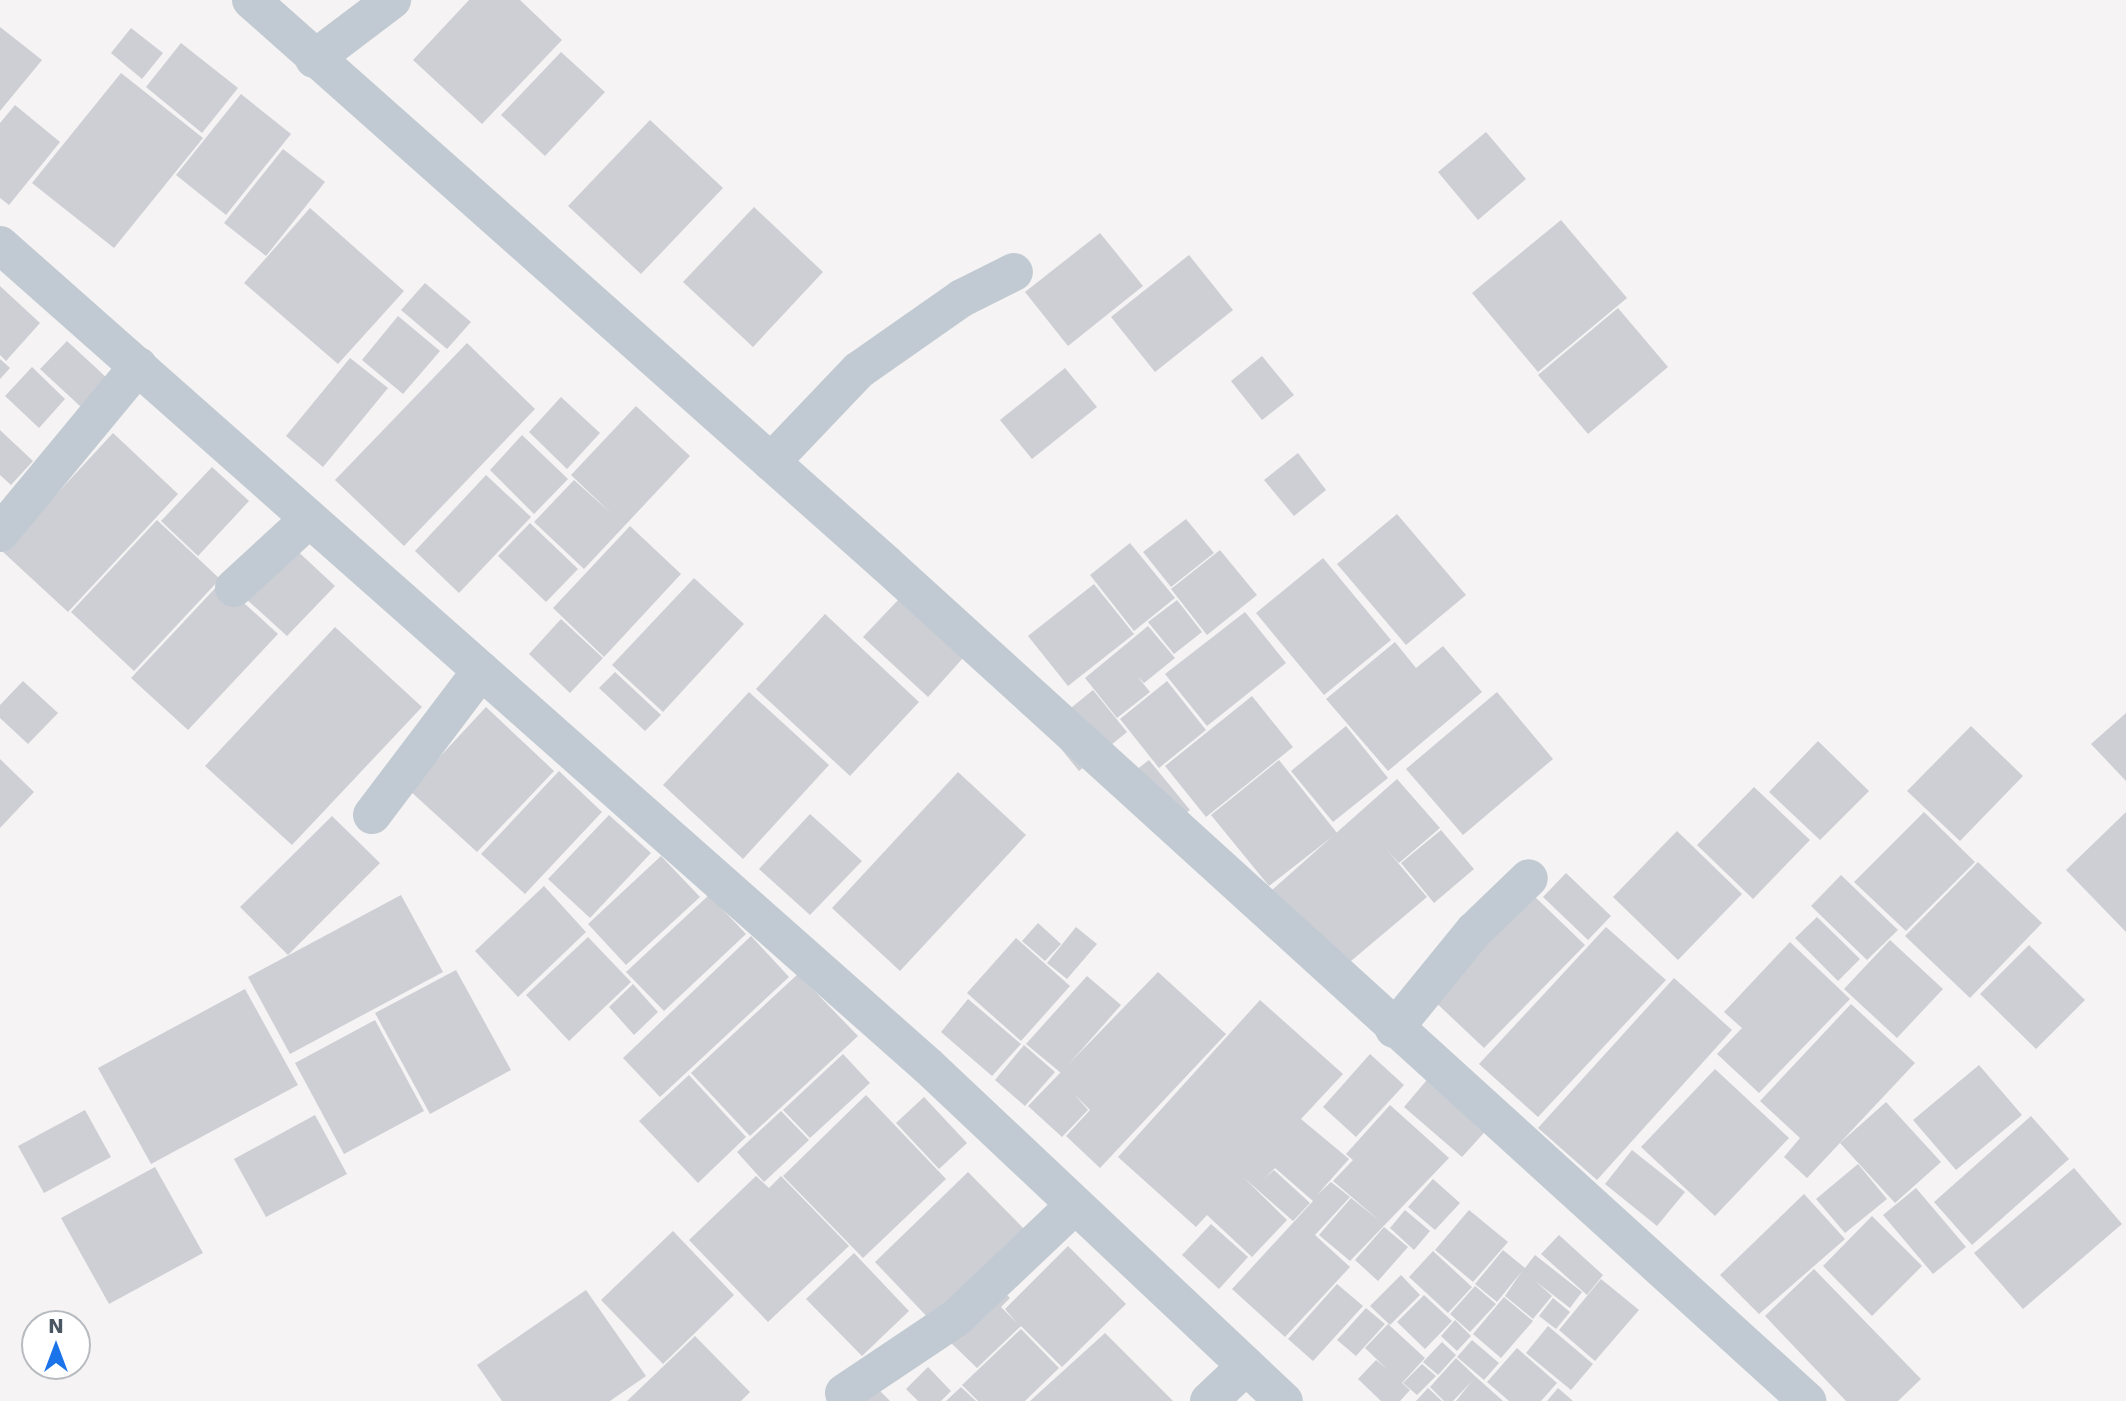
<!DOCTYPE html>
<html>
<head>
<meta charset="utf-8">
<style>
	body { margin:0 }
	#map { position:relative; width:2126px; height:1401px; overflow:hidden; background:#f5f3f3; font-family:"DejaVu Sans",sans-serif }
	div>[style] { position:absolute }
	.building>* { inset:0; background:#cdcfd5 }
	.minor>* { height:38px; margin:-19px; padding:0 19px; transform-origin:19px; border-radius:19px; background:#c1cad2 }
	span { translate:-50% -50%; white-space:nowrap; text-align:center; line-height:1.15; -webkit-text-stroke:6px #fff; paint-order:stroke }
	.north { position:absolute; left:21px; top:1310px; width:70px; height:70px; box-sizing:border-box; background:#fff; border:2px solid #b7bbc0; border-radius:50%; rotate:0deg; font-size:19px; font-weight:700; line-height:28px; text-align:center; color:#4a5661 }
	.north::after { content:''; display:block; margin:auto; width:24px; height:32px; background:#1a73e8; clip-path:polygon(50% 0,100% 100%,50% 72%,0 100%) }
</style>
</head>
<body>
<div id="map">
	<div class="building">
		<i style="clip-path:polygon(469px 0,520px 0,562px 40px,482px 124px,413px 60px)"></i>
		<i style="clip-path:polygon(0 27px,42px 60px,0 111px)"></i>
		<i style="clip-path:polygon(131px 28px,163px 53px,142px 79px,111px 53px)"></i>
		<i style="clip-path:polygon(181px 43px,238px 88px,202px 133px,146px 87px)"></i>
		<i style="clip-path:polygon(561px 52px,605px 92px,545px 156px,501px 115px)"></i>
		<i style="clip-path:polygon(121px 73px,203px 138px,114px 248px,32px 183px)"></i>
		<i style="clip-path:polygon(241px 94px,291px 134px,226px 215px,176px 175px)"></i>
		<i style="clip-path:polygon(15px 105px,60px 142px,9px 205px,0 198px,0 123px)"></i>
		<i style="clip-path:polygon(650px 120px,723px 188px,641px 274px,568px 206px)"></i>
		<i style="clip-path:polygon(1486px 132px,1526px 179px,1478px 220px,1438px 172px)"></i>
		<i style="clip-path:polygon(283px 149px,325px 182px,266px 256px,224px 223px)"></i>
		<i style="clip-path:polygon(754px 207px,823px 272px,753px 347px,683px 282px)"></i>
		<i style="clip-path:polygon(310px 208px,404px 291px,338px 364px,244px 283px)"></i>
		<i style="clip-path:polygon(1561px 220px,1627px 298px,1538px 372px,1472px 293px)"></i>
		<i style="clip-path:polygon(1100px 233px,1143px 286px,1068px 346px,1025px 292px)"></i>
		<i style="clip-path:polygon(1189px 255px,1233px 310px,1155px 372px,1111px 317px)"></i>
		<i style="clip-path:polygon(425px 283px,471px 322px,447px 349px,401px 310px)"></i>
		<i style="clip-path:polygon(0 286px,40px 323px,6px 361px,0 355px)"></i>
		<i style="clip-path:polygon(1618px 308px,1668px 367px,1588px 434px,1538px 375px)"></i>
		<i style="clip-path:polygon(398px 316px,440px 351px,403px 394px,362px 360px)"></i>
		<i style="clip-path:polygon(67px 341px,108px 379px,81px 407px,40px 369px)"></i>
		<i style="clip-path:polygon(467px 343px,535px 409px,404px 546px,335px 480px)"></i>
		<i style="clip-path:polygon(1262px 356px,1294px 395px,1262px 420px,1231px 381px)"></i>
		<i style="clip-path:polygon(350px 358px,388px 388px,323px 467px,286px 436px)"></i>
		<i style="clip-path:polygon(0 359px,10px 368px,0 379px)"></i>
		<i style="clip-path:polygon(32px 367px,65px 399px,39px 428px,5px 396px)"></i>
		<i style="clip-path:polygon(1065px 368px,1097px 407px,1032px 459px,1000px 420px)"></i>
		<i style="clip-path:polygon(561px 397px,600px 433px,567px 469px,529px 432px)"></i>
		<i style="clip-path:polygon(636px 406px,690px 456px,584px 569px,534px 522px,574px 480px,612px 514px,571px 475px)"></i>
		<i style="clip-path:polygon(0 430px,33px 461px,11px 485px,0 475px)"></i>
		<i style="clip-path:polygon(113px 433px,178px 494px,68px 612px,3px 552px)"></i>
		<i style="clip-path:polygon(522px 435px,568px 479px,534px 514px,490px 470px)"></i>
		<i style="clip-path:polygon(1298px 453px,1326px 490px,1294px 516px,1264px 480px)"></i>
		<i style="clip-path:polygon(212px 467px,249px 501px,198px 556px,161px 521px)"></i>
		<i style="clip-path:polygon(486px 475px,531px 517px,459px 593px,415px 551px)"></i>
		<i style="clip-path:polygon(1397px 514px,1466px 595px,1406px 645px,1337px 564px)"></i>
		<i style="clip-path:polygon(1186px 519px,1214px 553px,1171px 587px,1143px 552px)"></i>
		<i style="clip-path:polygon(157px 520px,220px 579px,134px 671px,71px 612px)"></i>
		<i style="clip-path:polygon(530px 523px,578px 569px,546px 602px,498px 556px)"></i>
		<i style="clip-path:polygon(630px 526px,681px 574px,604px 657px,553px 608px)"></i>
		<i style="clip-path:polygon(1130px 543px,1175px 598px,1134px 631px,1090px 575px)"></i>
		<i style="clip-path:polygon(292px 546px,335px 586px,287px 636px,244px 597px)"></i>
		<i style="clip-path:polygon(1220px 550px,1257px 595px,1207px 635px,1171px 589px)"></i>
		<i style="clip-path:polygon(1323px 558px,1391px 640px,1324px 695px,1256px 613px)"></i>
		<i style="clip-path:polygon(694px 578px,744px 624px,663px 712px,612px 665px)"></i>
		<i style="clip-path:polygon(221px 582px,278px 634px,188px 730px,131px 678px)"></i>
		<i style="clip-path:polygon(1094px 584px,1134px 634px,1068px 686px,1028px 636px)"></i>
		<i style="clip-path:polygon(899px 599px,963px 658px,928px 697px,863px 637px)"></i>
		<i style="clip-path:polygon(1177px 600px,1202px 632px,1174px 654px,1148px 622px)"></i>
		<i style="clip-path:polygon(1245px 612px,1286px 663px,1207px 726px,1165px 674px)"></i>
		<i style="clip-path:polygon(825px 614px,919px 702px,850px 776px,756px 689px)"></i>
		<i style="clip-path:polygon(561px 619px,603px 658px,570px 693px,529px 654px)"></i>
		<i style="clip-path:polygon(1148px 626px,1175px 658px,1144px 683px,1137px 676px,1150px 692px,1117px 718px,1085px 678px)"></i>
		<i style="clip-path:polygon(335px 627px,422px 707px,292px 845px,205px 766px)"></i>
		<i style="clip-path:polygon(1395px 642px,1416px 668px,1443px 646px,1482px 692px,1388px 771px,1326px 699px)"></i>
		<i style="clip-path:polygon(615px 672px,661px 715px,645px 731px,599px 688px)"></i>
		<i style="clip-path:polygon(23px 681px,58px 713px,28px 744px,0 718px,0 705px)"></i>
		<i style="clip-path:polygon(1167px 681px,1206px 730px,1159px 768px,1120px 719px)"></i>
		<i style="clip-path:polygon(1093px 690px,1127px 732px,1079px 771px,1045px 729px)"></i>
		<i style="clip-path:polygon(749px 692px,829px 765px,743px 859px,663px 785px)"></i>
		<i style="clip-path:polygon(1497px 692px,1553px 759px,1463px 835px,1406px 769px)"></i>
		<i style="clip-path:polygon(1252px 696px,1293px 747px,1206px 817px,1165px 766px)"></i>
		<i style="clip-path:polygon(486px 707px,554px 771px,477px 852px,409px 790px)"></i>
		<i style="clip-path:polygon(2126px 713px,2126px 781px,2091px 744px)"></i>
		<i style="clip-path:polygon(1346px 726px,1388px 778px,1333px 822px,1291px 771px)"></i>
		<i style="clip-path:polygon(1971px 726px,2023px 776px,1960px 841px,1907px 791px)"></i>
		<i style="clip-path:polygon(1818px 741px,1869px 791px,1820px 840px,1769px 792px)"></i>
		<i style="clip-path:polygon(0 759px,34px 792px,0 828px)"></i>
		<i style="clip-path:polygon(1149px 760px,1190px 810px,1158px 834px,1118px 784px)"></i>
		<i style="clip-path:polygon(1279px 760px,1337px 833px,1269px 886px,1211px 815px)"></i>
		<i style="clip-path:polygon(559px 771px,602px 812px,525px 894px,481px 854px)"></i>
		<i style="clip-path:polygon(958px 772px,1026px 835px,900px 971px,832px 908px)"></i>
		<i style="clip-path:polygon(1397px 779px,1440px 828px,1399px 863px,1387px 850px,1427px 897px,1332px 977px,1263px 898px)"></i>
		<i style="clip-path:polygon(1754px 787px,1810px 840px,1753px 899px,1697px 845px)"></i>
		<i style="clip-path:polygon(1924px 812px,1975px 862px,1906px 931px,1854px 882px)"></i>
		<i style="clip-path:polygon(2126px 812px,2126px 932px,2066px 870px)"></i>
		<i style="clip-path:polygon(810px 814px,862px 861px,810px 915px,759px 869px)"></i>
		<i style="clip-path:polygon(609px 815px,651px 853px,590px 918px,548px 879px)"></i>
		<i style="clip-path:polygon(332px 816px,380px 863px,288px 955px,240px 907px)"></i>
		<i style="clip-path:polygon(1441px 830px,1474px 869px,1434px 903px,1401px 863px)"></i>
		<i style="clip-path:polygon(1677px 831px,1742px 894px,1678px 960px,1613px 897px)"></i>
		<i style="clip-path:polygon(661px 856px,700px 897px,626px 965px,588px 924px)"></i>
		<i style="clip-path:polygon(1978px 862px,2042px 923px,1970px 998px,1905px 936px)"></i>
		<i style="clip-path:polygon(1566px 873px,1611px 916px,1588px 940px,1543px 897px)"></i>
		<i style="clip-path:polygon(1841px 875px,1898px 930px,1867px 960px,1811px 906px)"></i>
		<i style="clip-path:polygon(544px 886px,586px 932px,518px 997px,475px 951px)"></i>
		<i style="clip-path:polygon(1531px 893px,1585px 945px,1484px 1048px,1430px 997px)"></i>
		<i style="clip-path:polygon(401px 895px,443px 972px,290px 1054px,248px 977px)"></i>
		<i style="clip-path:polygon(709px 895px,746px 934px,664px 1011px,626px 972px)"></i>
		<i style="clip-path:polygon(1817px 917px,1860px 959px,1838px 981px,1795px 938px)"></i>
		<i style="clip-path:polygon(1038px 923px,1061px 944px,1045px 961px,1022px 941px)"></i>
		<i style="clip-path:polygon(1076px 927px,1097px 944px,1067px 979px,1047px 963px)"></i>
		<i style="clip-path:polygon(1606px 927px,1666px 980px,1538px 1117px,1479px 1064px)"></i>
		<i style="clip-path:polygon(751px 936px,789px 977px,660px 1097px,623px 1058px)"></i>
		<i style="clip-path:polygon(588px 937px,631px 982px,569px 1041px,526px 995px)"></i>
		<i style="clip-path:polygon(1016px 938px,1070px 986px,1021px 1041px,967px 993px)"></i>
		<i style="clip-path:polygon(1890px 940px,1943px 989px,1897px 1038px,1844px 989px)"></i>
		<i style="clip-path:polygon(1790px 942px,1850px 999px,1759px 1093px,1717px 1054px,1742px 1028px,1724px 1012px)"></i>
		<i style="clip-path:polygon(2029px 945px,2085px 1000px,2036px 1049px,1980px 994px)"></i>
		<i style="clip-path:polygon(456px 970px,511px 1070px,430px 1114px,375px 1013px)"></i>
		<i style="clip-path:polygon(1158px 972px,1226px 1034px,1100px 1168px,1066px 1136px,1090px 1110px,1074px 1094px,1088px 1110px,1062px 1137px,1028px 1106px)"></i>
		<i style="clip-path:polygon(798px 974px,858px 1036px,750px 1136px,691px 1073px)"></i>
		<i style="clip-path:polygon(1087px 976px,1121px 1005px,1061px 1073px,1026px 1044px)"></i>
		<i style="clip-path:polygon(1674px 978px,1732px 1030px,1597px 1180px,1538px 1128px)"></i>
		<i style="clip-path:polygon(633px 984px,658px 1012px,634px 1035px,609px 1007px)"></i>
		<i style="clip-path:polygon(245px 989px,298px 1085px,151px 1164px,98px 1068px)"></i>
		<i style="clip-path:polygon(968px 999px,1021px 1044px,992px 1076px,941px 1032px)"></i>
		<i style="clip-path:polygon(1260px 1000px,1343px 1074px,1301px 1119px,1349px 1159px,1317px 1195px,1331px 1182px,1350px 1197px,1315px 1235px,1350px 1267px,1285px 1337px,1232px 1289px,1313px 1201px,1275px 1168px,1261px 1182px,1274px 1170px,1310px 1203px,1293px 1221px,1243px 1177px,1287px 1220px,1252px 1257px,1207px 1215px,1196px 1227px,1118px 1157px)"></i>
		<i style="clip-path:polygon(1851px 1004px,1915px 1063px,1807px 1178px,1784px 1157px,1800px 1138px,1760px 1101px)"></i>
		<i style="clip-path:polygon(375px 1020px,424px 1111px,344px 1154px,295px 1063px)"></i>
		<i style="clip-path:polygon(1024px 1045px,1055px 1072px,1025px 1106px,995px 1080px)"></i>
		<i style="clip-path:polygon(843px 1054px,870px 1083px,810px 1138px,783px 1110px)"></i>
		<i style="clip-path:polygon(1370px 1054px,1404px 1085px,1356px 1137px,1323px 1107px)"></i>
		<i style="clip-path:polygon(1979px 1065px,2022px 1115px,1956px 1170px,1913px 1120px)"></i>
		<i style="clip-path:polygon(1715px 1069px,1789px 1138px,1715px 1216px,1641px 1147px)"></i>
		<i style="clip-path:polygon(1432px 1074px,1491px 1125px,1462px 1157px,1404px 1107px)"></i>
		<i style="clip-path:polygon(689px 1075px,746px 1137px,698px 1183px,639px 1121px)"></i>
		<i style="clip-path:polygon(866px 1095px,946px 1179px,863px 1258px,783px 1176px)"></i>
		<i style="clip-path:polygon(924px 1097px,967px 1143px,939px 1169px,896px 1123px)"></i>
		<i style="clip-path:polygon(1886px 1102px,1941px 1162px,1895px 1203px,1840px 1143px)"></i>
		<i style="clip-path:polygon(1390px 1105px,1449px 1158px,1350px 1261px,1319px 1235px,1351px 1198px,1380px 1221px,1333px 1181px,1353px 1160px,1346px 1154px)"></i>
		<i style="clip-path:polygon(85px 1110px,111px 1157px,44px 1193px,18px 1146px)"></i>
		<i style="clip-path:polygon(781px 1111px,809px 1140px,764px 1182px,737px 1152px)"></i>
		<i style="clip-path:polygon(315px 1115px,347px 1174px,266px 1217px,234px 1159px)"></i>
		<i style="clip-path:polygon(2031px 1116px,2069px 1159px,1972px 1245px,1934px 1202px)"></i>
		<i style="clip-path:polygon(1632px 1150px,1685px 1192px,1657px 1226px,1605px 1184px)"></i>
		<i style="clip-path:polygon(1858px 1164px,1887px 1199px,1845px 1233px,1816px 1199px)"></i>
		<i style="clip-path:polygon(155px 1167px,203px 1253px,109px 1304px,61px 1218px)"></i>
		<i style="clip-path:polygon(2074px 1168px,2122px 1224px,2023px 1309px,1974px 1253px)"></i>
		<i style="clip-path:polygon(968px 1172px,1029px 1234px,934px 1324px,875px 1262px)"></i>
		<i style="clip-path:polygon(756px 1176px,769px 1188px,781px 1176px,849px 1246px,768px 1322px,689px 1240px)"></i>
		<i style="clip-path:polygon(1433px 1179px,1460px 1203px,1435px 1230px,1408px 1207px)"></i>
		<i style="clip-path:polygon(1916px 1188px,1966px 1247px,1933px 1274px,1883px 1215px)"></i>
		<i style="clip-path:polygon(1804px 1194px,1845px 1239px,1759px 1314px,1720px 1275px)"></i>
		<i style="clip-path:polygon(1405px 1210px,1430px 1231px,1414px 1250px,1390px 1228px)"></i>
		<i style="clip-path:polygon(1469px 1210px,1508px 1242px,1473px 1282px,1435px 1250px)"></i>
		<i style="clip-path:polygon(1872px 1216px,1922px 1266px,1872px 1316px,1823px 1266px)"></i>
		<i style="clip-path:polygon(1211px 1224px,1248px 1257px,1219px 1289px,1182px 1255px)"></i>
		<i style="clip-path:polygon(1384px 1227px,1408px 1247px,1378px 1281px,1355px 1260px)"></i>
		<i style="clip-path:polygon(673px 1231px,734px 1295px,663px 1364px,601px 1300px)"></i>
		<i style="clip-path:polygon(1559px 1235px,1603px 1275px,1587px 1295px,1541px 1254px)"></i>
		<i style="clip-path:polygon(1068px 1246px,1126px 1304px,1062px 1367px,1021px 1326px,977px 1368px,949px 1341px,1001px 1289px,1010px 1298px,1001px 1307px,1017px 1323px,1005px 1309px)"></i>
		<i style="clip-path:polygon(1503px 1250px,1525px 1268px,1535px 1255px,1582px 1292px,1570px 1308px,1535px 1281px,1552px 1296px,1533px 1319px,1505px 1296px,1522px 1271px,1497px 1302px,1475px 1284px)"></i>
		<i style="clip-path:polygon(1433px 1251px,1472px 1287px,1448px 1313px,1409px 1277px)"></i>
		<i style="clip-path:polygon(854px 1253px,909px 1311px,862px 1356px,806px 1299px)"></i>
		<i style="clip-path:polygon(1814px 1269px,1921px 1379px,1898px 1401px,1846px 1401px,1765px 1316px)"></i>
		<i style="clip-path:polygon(1401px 1275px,1420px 1295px,1390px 1325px,1370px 1306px)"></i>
		<i style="clip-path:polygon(1601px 1279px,1639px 1310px,1595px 1361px,1559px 1330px)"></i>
		<i style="clip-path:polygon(1337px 1284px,1363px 1306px,1313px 1361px,1288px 1339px)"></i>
		<i style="clip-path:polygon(1475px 1286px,1496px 1304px,1470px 1332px,1450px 1314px)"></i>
		<i style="clip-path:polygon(586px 1290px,646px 1376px,610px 1401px,502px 1401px,477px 1365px)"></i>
		<i style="clip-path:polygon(1424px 1295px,1452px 1321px,1425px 1349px,1397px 1322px)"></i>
		<i style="clip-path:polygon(1504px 1297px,1533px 1321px,1501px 1358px,1473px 1334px)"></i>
		<i style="clip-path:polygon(1553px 1298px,1570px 1312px,1556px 1329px,1539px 1316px)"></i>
		<i style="clip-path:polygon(1366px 1308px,1385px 1324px,1356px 1356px,1337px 1340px)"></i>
		<i style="clip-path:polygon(1455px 1320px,1471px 1336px,1457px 1351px,1441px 1336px)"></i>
		<i style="clip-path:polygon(1388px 1324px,1425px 1358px,1402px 1383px,1410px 1390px,1400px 1401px,1381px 1401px,1358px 1379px,1376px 1360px,1387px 1369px,1365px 1348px)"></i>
		<i style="clip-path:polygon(1548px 1326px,1593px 1364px,1571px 1390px,1526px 1353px)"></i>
		<i style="clip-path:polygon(1021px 1329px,1059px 1368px,1025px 1401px,978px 1401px,962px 1385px)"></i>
		<i style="clip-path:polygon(1105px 1333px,1173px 1401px,1030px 1401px)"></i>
		<i style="clip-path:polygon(695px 1336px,750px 1392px,741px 1401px,627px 1401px)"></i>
		<i style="clip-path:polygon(1472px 1340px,1499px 1363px,1484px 1380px,1457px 1357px)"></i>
		<i style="clip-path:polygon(1442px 1342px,1456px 1355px,1438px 1375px,1423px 1362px)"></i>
		<i style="clip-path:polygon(1517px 1348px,1557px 1383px,1541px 1401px,1509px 1401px,1487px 1382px)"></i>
		<i style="clip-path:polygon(1456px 1358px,1476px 1377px,1503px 1401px,1456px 1401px,1472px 1381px,1453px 1401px,1444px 1401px,1430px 1387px)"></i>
		<i style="clip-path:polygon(1422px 1364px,1436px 1376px,1417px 1395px,1403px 1383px)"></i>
		<i style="clip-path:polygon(928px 1367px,951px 1391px,941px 1401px,918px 1401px,906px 1389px)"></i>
		<i style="clip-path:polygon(875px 1386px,890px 1401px,859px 1401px)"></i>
		<i style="clip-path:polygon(961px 1387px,976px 1401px,946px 1401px)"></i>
		<i style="clip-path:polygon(1428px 1388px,1442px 1401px,1416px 1401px)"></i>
		<i style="clip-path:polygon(1558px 1388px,1573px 1401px,1547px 1401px)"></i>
	</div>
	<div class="minor">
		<i style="left:251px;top:0;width:849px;rotate:41.61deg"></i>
		<i style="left:886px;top:564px;width:1245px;rotate:42.26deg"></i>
		<i style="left:314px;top:59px;width:98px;rotate:-37.1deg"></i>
		<i style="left:0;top:245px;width:1239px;rotate:41.5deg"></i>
		<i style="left:928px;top:1066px;width:489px;rotate:43.3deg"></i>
		<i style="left:771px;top:462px;width:127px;rotate:-46.3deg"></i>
		<i style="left:859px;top:370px;width:126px;rotate:-35deg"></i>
		<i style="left:962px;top:298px;width:58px;rotate:-26.6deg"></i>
		<i style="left:0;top:533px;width:217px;rotate:-50.4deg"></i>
		<i style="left:234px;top:588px;width:102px;rotate:-42.6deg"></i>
		<i style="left:372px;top:815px;width:181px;rotate:-52.9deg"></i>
		<i style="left:1394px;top:1029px;width:127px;rotate:-50.8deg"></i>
		<i style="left:1474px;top:931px;width:76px;rotate:-43.9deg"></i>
		<i style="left:844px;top:1393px;width:135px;rotate:-33.8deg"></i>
		<i style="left:956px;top:1318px;width:164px;rotate:-43.5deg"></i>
		<i style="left:1209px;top:1401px;width:51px;rotate:-43.4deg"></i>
	</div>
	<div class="north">N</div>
</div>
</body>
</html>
